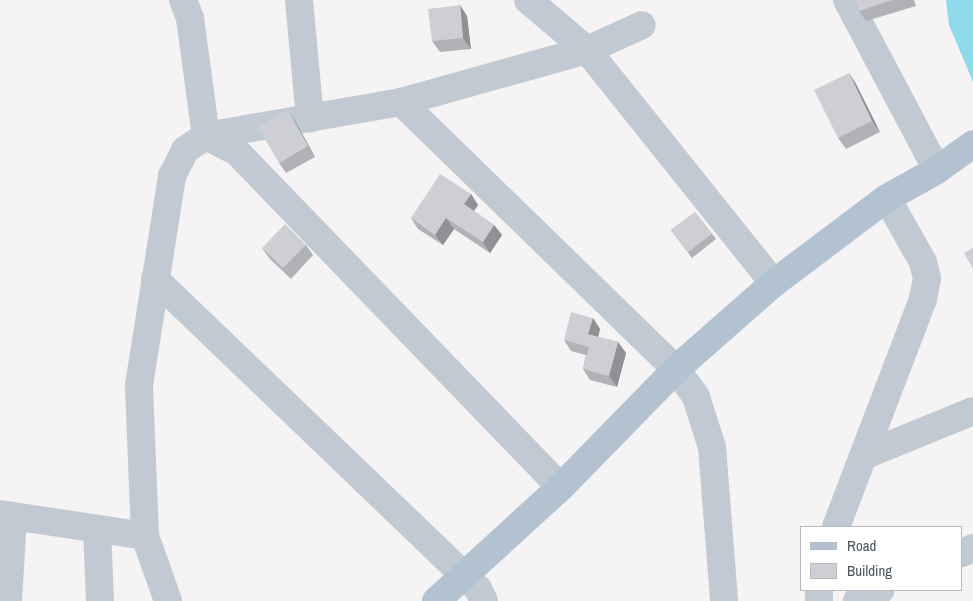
<!DOCTYPE html>
<html>
<head>
<meta charset="utf-8">
<style>
	body { margin:0 }
	#map { position:relative; width:973px; height:601px; overflow:hidden; background:#f5f3f3; font-family:"Archivo Narrow",sans-serif }
	div>[style] { position:absolute }
	.water>* { inset:0; background:#90daee }
	.minor>* { height:28px; margin:-14px; padding:0 14px; transform-origin:14px; border-radius:14px; background:#c1cad2 }
	.major>* { height:28px; margin:-14px; padding:0 14px; transform-origin:14px; border-radius:14px; background:#b3c2d1 }
	.wall>* { inset:0; background:#b0b2b7 }
	.shaded-wall>* { inset:0; background:#909195 }
	.building>* { inset:0; background:#cdcfd5 }
	span { translate:-50% -50%; white-space:nowrap; text-align:center; line-height:1.15; -webkit-text-stroke:5px #fff; paint-order:stroke }
	.legend { position:absolute; left:800px; top:526px; width:162px; height:65px; box-sizing:border-box; background:#fff; border:1px solid #b7bbc0; margin:0; padding:6px 9px; list-style:none; font-size:15px; color:#4a5661 }
	.legend li { display:flex; align-items:center; gap:10px; height:25px }
	.legend b { width:25px; border:1px solid #b7bbc0 }
</style>
</head>
<body>
<div id="map">
	<div class="water">
		<i style="clip-path:polygon(946px 0,973px 0,973px 82px,949px 25px)"></i>
	</div>
	<div class="minor">
		<i style="left:183px;top:0;width:19px;rotate:69deg"></i>
		<i style="left:190px;top:18px;width:119px;rotate:82.3deg"></i>
		<i style="left:206px;top:136px;width:198px;rotate:-9.9deg"></i>
		<i style="left:401px;top:102px;width:383px;rotate:44.2deg"></i>
		<i style="left:676px;top:369px;width:34px;rotate:54deg"></i>
		<i style="left:696px;top:397px;width:52px;rotate:72.3deg"></i>
		<i style="left:712px;top:447px;width:154px;rotate:85.5deg"></i>
		<i style="left:299px;top:0;width:119px;rotate:84.7deg"></i>
		<i style="left:528px;top:0;width:77px;rotate:40.3deg"></i>
		<i style="left:587px;top:50px;width:60px;rotate:-24.4deg"></i>
		<i style="left:847px;top:0;width:192px;rotate:62.1deg"></i>
		<i style="left:401px;top:102px;width:193px;rotate:-15.6deg"></i>
		<i style="left:587px;top:50px;width:299px;rotate:51.3deg"></i>
		<i style="left:155px;top:279px;width:448px;rotate:43.8deg"></i>
		<i style="left:478px;top:589px;width:13px;rotate:63deg"></i>
		<i style="left:863px;top:456px;width:119px;rotate:-22.2deg"></i>
		<i style="left:0;top:514px;width:147px;rotate:8.6deg"></i>
		<i style="left:145px;top:536px;width:69px;rotate:70.5deg"></i>
		<i style="left:836px;top:527px;width:244px;rotate:-69.1deg"></i>
		<i style="left:923px;top:299px;width:21px;rotate:-79deg"></i>
		<i style="left:927px;top:278px;width:16px;rotate:-104deg"></i>
		<i style="left:923px;top:262px;width:73px;rotate:-119.4deg"></i>
		<i style="left:97px;top:529px;width:72px;rotate:87.6deg"></i>
		<i style="left:145px;top:536px;width:151px;rotate:-92.3deg"></i>
		<i style="left:139px;top:385px;width:212px;rotate:-81deg"></i>
		<i style="left:172px;top:176px;width:29px;rotate:-63deg"></i>
		<i style="left:185px;top:150px;width:25px;rotate:-34deg"></i>
		<i style="left:206px;top:136px;width:34px;rotate:27deg"></i>
		<i style="left:236px;top:151px;width:467px;rotate:46deg"></i>
		<i style="left:962px;top:553px;width:12px;rotate:-24deg"></i>
		<i style="left:8px;top:601px;width:85px;rotate:-86.6deg"></i>
		<i style="left:819px;top:601px;width:11px;rotate:-90deg"></i>
		<i style="left:857px;top:601px;width:26px;rotate:-25deg"></i>
	</div>
	<div class="major">
		<i style="left:436px;top:601px;width:169px;rotate:-42.4deg"></i>
		<i style="left:561px;top:487px;width:165px;rotate:-45.7deg"></i>
		<i style="left:676px;top:369px;width:130px;rotate:-41.3deg"></i>
		<i style="left:774px;top:283px;width:141px;rotate:-37deg"></i>
		<i style="left:887px;top:198px;width:57px;rotate:-29.2deg"></i>
		<i style="left:937px;top:170px;width:44px;rotate:-35.8deg"></i>
	</div>
	<div class="wall">
		<i style="clip-path:polygon(855px 0,914px 0,916px 6px,866px 21px,859px 11px)"></i>
		<i style="clip-path:polygon(467px 16px,471px 49px,440px 52px,432px 41px)"></i>
		<i style="clip-path:polygon(849px 73px,856px 84px,880px 132px,846px 149px,838px 138px)"></i>
		<i style="clip-path:polygon(295px 121px,315px 157px,286px 173px,279px 163px)"></i>
		<i style="clip-path:polygon(471px 194px,478px 205px,474px 211px,494px 225px,502px 235px,490px 253px,454px 229px,443px 245px,418px 229px,411px 218px)"></i>
		<i style="clip-path:polygon(695px 212px,716px 239px,692px 258px,671px 230px)"></i>
		<i style="clip-path:polygon(306px 245px,313px 255px,291px 279px,270px 259px,262px 248px)"></i>
		<i style="clip-path:polygon(593px 318px,600px 329px,598px 337px,618px 342px,626px 353px,617px 387px,590px 380px,583px 369px,586px 355px,571px 351px,564px 340px)"></i>
	</div>
	<div class="shaded-wall">
		<i style="clip-path:polygon(460px 5px,467px 16px,471px 49px,463px 38px)"></i>
		<i style="clip-path:polygon(849px 73px,856px 84px,880px 132px,872px 121px)"></i>
		<i style="clip-path:polygon(288px 110px,295px 121px,315px 157px,308px 146px)"></i>
		<i style="clip-path:polygon(471px 194px,478px 205px,471px 215px,464px 204px)"></i>
		<i style="clip-path:polygon(446px 218px,454px 229px,443px 245px,435px 235px)"></i>
		<i style="clip-path:polygon(494px 225px,502px 235px,490px 253px,483px 242px)"></i>
		<i style="clip-path:polygon(593px 318px,600px 329px,596px 345px,588px 334px)"></i>
		<i style="clip-path:polygon(618px 342px,626px 353px,617px 387px,609px 376px)"></i>
	</div>
	<div class="building">
		<i style="clip-path:polygon(855px 0,893px 0,859px 11px)"></i>
		<i style="clip-path:polygon(460px 5px,463px 38px,432px 41px,428px 9px)"></i>
		<i style="clip-path:polygon(849px 73px,872px 121px,838px 138px,814px 90px)"></i>
		<i style="clip-path:polygon(288px 110px,308px 146px,279px 163px,258px 127px)"></i>
		<i style="clip-path:polygon(440px 174px,471px 194px,464px 204px,494px 225px,483px 242px,446px 218px,435px 235px,411px 218px)"></i>
		<i style="clip-path:polygon(695px 212px,712px 234px,688px 252px,671px 230px)"></i>
		<i style="clip-path:polygon(285px 224px,306px 245px,283px 268px,262px 248px)"></i>
		<i style="clip-path:polygon(973px 248px,973px 269px,964px 253px)"></i>
		<i style="clip-path:polygon(571px 312px,593px 318px,588px 334px,618px 342px,609px 376px,583px 369px,589px 347px,564px 340px)"></i>
	</div>
	<ul class="legend">
	<li><b style="height:6px;background:#b3c2d1"></b>Road</li>
	<li><b style="height:14px;background:#cdcfd5"></b>Building</li>
	</ul>
</div>
</body>
</html>
